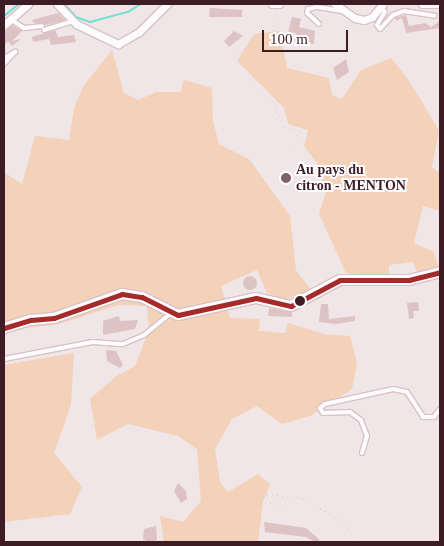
<!DOCTYPE html>
<html>
<head>
<meta charset="utf-8">
<style>
	body { margin:0 }
	#map { position:relative; width:444px; height:546px; overflow:hidden; background:#f0e5e7; font-family:Georgia,serif }
	div>[style] { position:absolute }
	.green>* { inset:0; background:#f3d2b9 }
	.stream>* { height:2px; margin:-1px; padding:0 1px; transform-origin:1px; border-radius:1px; background:#72dfd3 }
	.building>* { inset:0; background:#ddc3c3 }
	.round { border-radius:50% }
	.path>* { height:1px; margin-top:-0.5px; transform-origin:0; background:repeating-linear-gradient(90deg,#d6d1d3 0 1px,transparent 0 5px) }
	.roads { filter:drop-shadow(1px 0 #d8c2c7) drop-shadow(-1px 0 #d8c2c7) drop-shadow(0 1px #d8c2c7) drop-shadow(0 -1px #d8c2c7) }
	.lane>* { height:4px; margin:-2px; padding:0 2px; transform-origin:2px; border-radius:2px; background:#fdfbfb }
	.street>* { height:7px; margin:-3.5px; padding:0 3.5px; transform-origin:3.5px; border-radius:3.5px; background:#fdfbfb }
	.secondary>* { height:10px; margin:-5px; padding:0 5px; transform-origin:5px; border-radius:5px; background:#fdfbfb }
	.bus-1>* { height:5px; margin:-2.5px; padding:0 2.5px; transform-origin:2.5px; border-radius:2.5px; background:#a52a2a }
	.dots>* { width:14px; height:14px; translate:-50% -50%; box-sizing:border-box; border:2px solid #fff; border-radius:50% }
	span { translate:-50% -50%; white-space:nowrap; text-align:center; line-height:1.15; -webkit-text-stroke:4px #fff; paint-order:stroke }
	.poi-label { font-size:14px; color:#3e1c25; font-weight:700 }
	.left { translate:0 -50%; text-align:left }
	.frame { position:absolute; inset:0; border:5px solid #3e1c25; pointer-events:none }
	.scale { position:absolute; left:262px; top:30px; width:86px; height:22px; box-sizing:border-box; border:2px solid #3e1c25; border-top:0; padding-left:6px; font-size:15px; line-height:18px; white-space:nowrap; color:#3e1c25; -webkit-text-stroke:4px #fff; paint-order:stroke }
</style>
</head>
<body>
<div id="map">
	<div class="green">
		<i style="clip-path:polygon(280px 31px,287px 68px,329px 78px,332px 95px,342px 99px,361px 70px,391px 58px,408px 79px,439px 130px,432px 167px,440px 174px,440px 211px,423px 206px,414px 243px,434px 252px,439px 269px,417px 272px,413px 262px,389px 265px,389px 277px,346px 273px,319px 214px,326px 192px,317px 163px,304px 146px,308px 130px,288px 124px,284px 108px,237px 61px,254px 34px)"></i>
		<i style="clip-path:polygon(112px 50px,124px 93px,138px 100px,156px 92px,180px 92px,184px 80px,212px 88px,213px 121px,219px 144px,249px 159px,290px 216px,296px 270px,311px 290px,284px 300px,267px 293px,257px 270px,221px 286px,230px 318px,260px 319px,259px 331px,285px 333px,288px 323px,324px 334px,350px 336px,357px 363px,352px 389px,310px 416px,282px 424px,257px 406px,232px 419px,215px 449px,220px 482px,228px 492px,258px 474px,270px 484px,263px 502px,258px 542px,164px 542px,160px 516px,183px 522px,201px 501px,197px 449px,178px 436px,128px 424px,97px 440px,90px 399px,115px 377px,135px 366px,149px 330px,147px 306px,118px 305px,59px 324px,4px 331px,4px 99px,4px 172px,22px 184px,35px 136px,69px 140px,74px 108px,84px 85px)"></i>
		<i style="clip-path:polygon(74px 353px,71px 405px,54px 453px,82px 487px,70px 514px,4px 522px,4px 365px)"></i>
	</div>
	<div class="stream">
		<i style="left:64px;top:4px;width:18px;rotate:47deg"></i>
		<i style="left:76px;top:17px;width:15px;rotate:20deg"></i>
		<i style="left:90px;top:22px;width:39px;rotate:-15deg"></i>
		<i style="left:128px;top:12px;width:15px;rotate:-32deg"></i>
		<i style="left:4px;top:16px;width:19px;rotate:-39deg"></i>
	</div>
	<div class="building">
		<i style="clip-path:polygon(210px 8px,242px 10px,242px 17px,209px 17px)"></i>
		<i style="clip-path:polygon(58px 13px,65px 20px,47px 25px,34px 23px,32px 20px)"></i>
		<i style="clip-path:polygon(406px 15px,409px 26px,425px 23px,431px 27px,440px 21px,440px 28px,406px 33px,402px 18px,396px 21px,395px 18px)"></i>
		<i style="clip-path:polygon(292px 17px,301px 19px,299px 27px,315px 31px,314px 44px,294px 42px,296px 33px,288px 32px)"></i>
		<i style="clip-path:polygon(12px 25px,22px 31px,12px 41px,21px 39px,12px 46px,8px 41px,4px 46px,4px 32px)"></i>
		<i style="clip-path:polygon(55px 30px,58px 37px,74px 35px,76px 42px,51px 45px,49px 39px,33px 42px,32px 37px)"></i>
		<i style="clip-path:polygon(234px 31px,243px 36px,229px 47px,224px 41px)"></i>
		<i style="clip-path:polygon(346px 59px,349px 72px,337px 80px,333px 68px)"></i>
		<i class="round" style="left:243px;top:276px;width:14px;height:14px"></i>
		<i style="clip-path:polygon(418px 302px,419px 311px,413px 311px,414px 318px,409px 319px,407px 303px)"></i>
		<i style="clip-path:polygon(321px 304px,328px 304px,329px 319px,355px 316px,355px 321px,336px 324px,319px 322px)"></i>
		<i style="clip-path:polygon(269px 308px,292px 312px,292px 317px,268px 316px)"></i>
		<i style="clip-path:polygon(119px 316px,120px 321px,138px 320px,135px 329px,103px 335px,103px 321px)"></i>
		<i style="clip-path:polygon(106px 350px,116px 351px,123px 365px,120px 368px,107px 361px)"></i>
		<i style="clip-path:polygon(178px 483px,186px 491px,187px 499px,181px 503px,174px 491px)"></i>
		<i style="clip-path:polygon(264px 522px,306px 528px,320px 540px,315px 542px,306px 537px,265px 532px)"></i>
		<i style="clip-path:polygon(156px 526px,157px 540px,148px 542px,143px 539px,144px 529px)"></i>
	</div>
	<div class="path">
		<i style="left:276px;top:10px;width:22px;rotate:98deg"></i>
		<i style="left:273px;top:32px;width:23px;rotate:157deg"></i>
		<i style="left:252px;top:41px;width:18px;rotate:135deg"></i>
		<i style="left:239px;top:54px;width:3px;rotate:72deg"></i>
		<i style="left:240px;top:57px;width:23px;rotate:2deg"></i>
		<i style="left:263px;top:58px;width:10px;rotate:24deg"></i>
		<i style="left:272px;top:62px;width:6px;rotate:99deg"></i>
		<i style="left:271px;top:68px;width:24px;rotate:156deg"></i>
		<i style="left:249px;top:78px;width:5px;rotate:101deg"></i>
		<i style="left:248px;top:83px;width:31px;rotate:37deg"></i>
		<i style="left:273px;top:102px;width:27px;rotate:66deg"></i>
		<i style="left:284px;top:127px;width:15px;rotate:11deg"></i>
		<i style="left:299px;top:130px;width:18px;rotate:106deg"></i>
		<i style="left:260px;top:503px;width:11px;rotate:-52deg"></i>
		<i style="left:267px;top:494px;width:36px;rotate:6deg"></i>
		<i style="left:303px;top:498px;width:44px;rotate:31.2deg"></i>
		<i style="left:341px;top:521px;width:27px;rotate:51deg"></i>
		<i style="left:241px;top:542px;width:36px;rotate:-67deg"></i>
		<i style="left:255px;top:509px;width:8px;rotate:-50deg"></i>
		<i style="left:260px;top:503px;width:14px"></i>
		<i style="left:274px;top:503px;width:13px;rotate:32deg"></i>
	</div>
	<div class="roads">
		<div class="lane">
			<i style="left:380px;top:7px;width:7px;rotate:45deg"></i>
			<i style="left:385px;top:12px;width:15px;rotate:122deg"></i>
			<i style="left:377px;top:25px;width:5px;rotate:53deg"></i>
			<i style="left:380px;top:29px;width:19px;rotate:-47deg"></i>
			<i style="left:393px;top:15px;width:12px;rotate:-20deg"></i>
			<i style="left:404px;top:11px;width:31px;rotate:9deg"></i>
			<i style="left:10px;top:19px;width:17px;rotate:33deg"></i>
			<i style="left:24px;top:28px;width:18px;rotate:-6deg"></i>
			<i style="left:319px;top:24px;width:16px;rotate:-137deg"></i>
			<i style="left:307px;top:13px;width:4px;rotate:-76deg"></i>
			<i style="left:308px;top:9px;width:9px;rotate:-13deg"></i>
			<i style="left:317px;top:7px;width:25px;rotate:9deg"></i>
			<i style="left:44px;top:30px;width:30px;rotate:-17deg"></i>
			<i style="left:4px;top:58px;width:13px;rotate:-29deg"></i>
			<i style="left:15px;top:52px;width:16px;rotate:133deg"></i>
			<i style="left:4px;top:359px;width:90px;rotate:-10.9deg"></i>
			<i style="left:92px;top:342px;width:31px;rotate:4deg"></i>
			<i style="left:123px;top:344px;width:23px;rotate:-23deg"></i>
			<i style="left:144px;top:335px;width:33px;rotate:-39deg"></i>
			<i style="left:362px;top:453px;width:18px;rotate:-74deg"></i>
			<i style="left:367px;top:436px;width:17px;rotate:-111deg"></i>
			<i style="left:361px;top:420px;width:14px;rotate:-144deg"></i>
			<i style="left:350px;top:412px;width:27px;rotate:178deg"></i>
			<i style="left:323px;top:413px;width:6px;rotate:-121deg"></i>
			<i style="left:320px;top:408px;width:6px;rotate:-39deg"></i>
			<i style="left:325px;top:404px;width:70px;rotate:-12.4deg"></i>
			<i style="left:393px;top:389px;width:14px;rotate:12deg"></i>
			<i style="left:407px;top:392px;width:30px;rotate:57deg"></i>
			<i style="left:423px;top:417px;width:11px"></i>
			<i style="left:434px;top:417px;width:10px;rotate:-53deg"></i>
		</div>
		<div class="street">
			<i style="left:57px;top:4px;width:28px;rotate:46deg"></i>
			<i style="left:76px;top:24px;width:47px;rotate:25.5deg"></i>
			<i style="left:118px;top:44px;width:24px;rotate:-30deg"></i>
			<i style="left:139px;top:32px;width:40px;rotate:-45deg"></i>
			<i style="left:272px;top:4px;width:7px"></i>
			<i style="left:335px;top:4px;width:24px;rotate:35deg"></i>
			<i style="left:355px;top:18px;width:9px;rotate:13deg"></i>
			<i style="left:364px;top:20px;width:9px;rotate:-21deg"></i>
			<i style="left:372px;top:17px;width:17px;rotate:-50deg"></i>
			<i style="left:422px;top:4px;width:16px"></i>
			<i style="left:4px;top:25px;width:32px;rotate:-41deg"></i>
		</div>
		<div class="secondary">
			<i style="left:4px;top:328px;width:28px;rotate:-17deg"></i>
			<i style="left:31px;top:320px;width:23px;rotate:-5deg"></i>
			<i style="left:54px;top:318px;width:72px;rotate:-19.4deg"></i>
			<i style="left:122px;top:294px;width:20px;rotate:9deg"></i>
			<i style="left:142px;top:297px;width:40px;rotate:26.6deg"></i>
			<i style="left:178px;top:315px;width:80px;rotate:-12.3deg"></i>
			<i style="left:256px;top:298px;width:36px;rotate:13deg"></i>
			<i style="left:291px;top:306px;width:55px;rotate:-28deg"></i>
			<i style="left:340px;top:280px;width:69px"></i>
			<i style="left:409px;top:280px;width:32px;rotate:-14deg"></i>
		</div>
	</div>
	<div class="bus-1">
		<i style="left:4px;top:328px;width:28px;rotate:-17deg"></i>
		<i style="left:31px;top:320px;width:23px;rotate:-5deg"></i>
		<i style="left:54px;top:318px;width:72px;rotate:-19.4deg"></i>
		<i style="left:122px;top:294px;width:20px;rotate:9deg"></i>
		<i style="left:142px;top:297px;width:40px;rotate:26.6deg"></i>
		<i style="left:178px;top:315px;width:80px;rotate:-12.3deg"></i>
		<i style="left:256px;top:298px;width:36px;rotate:13deg"></i>
		<i style="left:291px;top:306px;width:55px;rotate:-28deg"></i>
		<i style="left:340px;top:280px;width:69px"></i>
		<i style="left:409px;top:280px;width:32px;rotate:-14deg"></i>
	</div>
	<div class="dots">
		<i style="left:286px;top:178px;background:#7c6269"></i>
		<i style="left:300px;top:301px;background:#3e1c25"></i>
	</div>
	<div class="poi-label">
		<span class="left" style="left:296px;top:178px">Au pays du<br>citron - MENTON</span>
	</div>
	<div class="frame"></div>
	<div class="scale">100 m</div>
</div>
</body>
</html>
